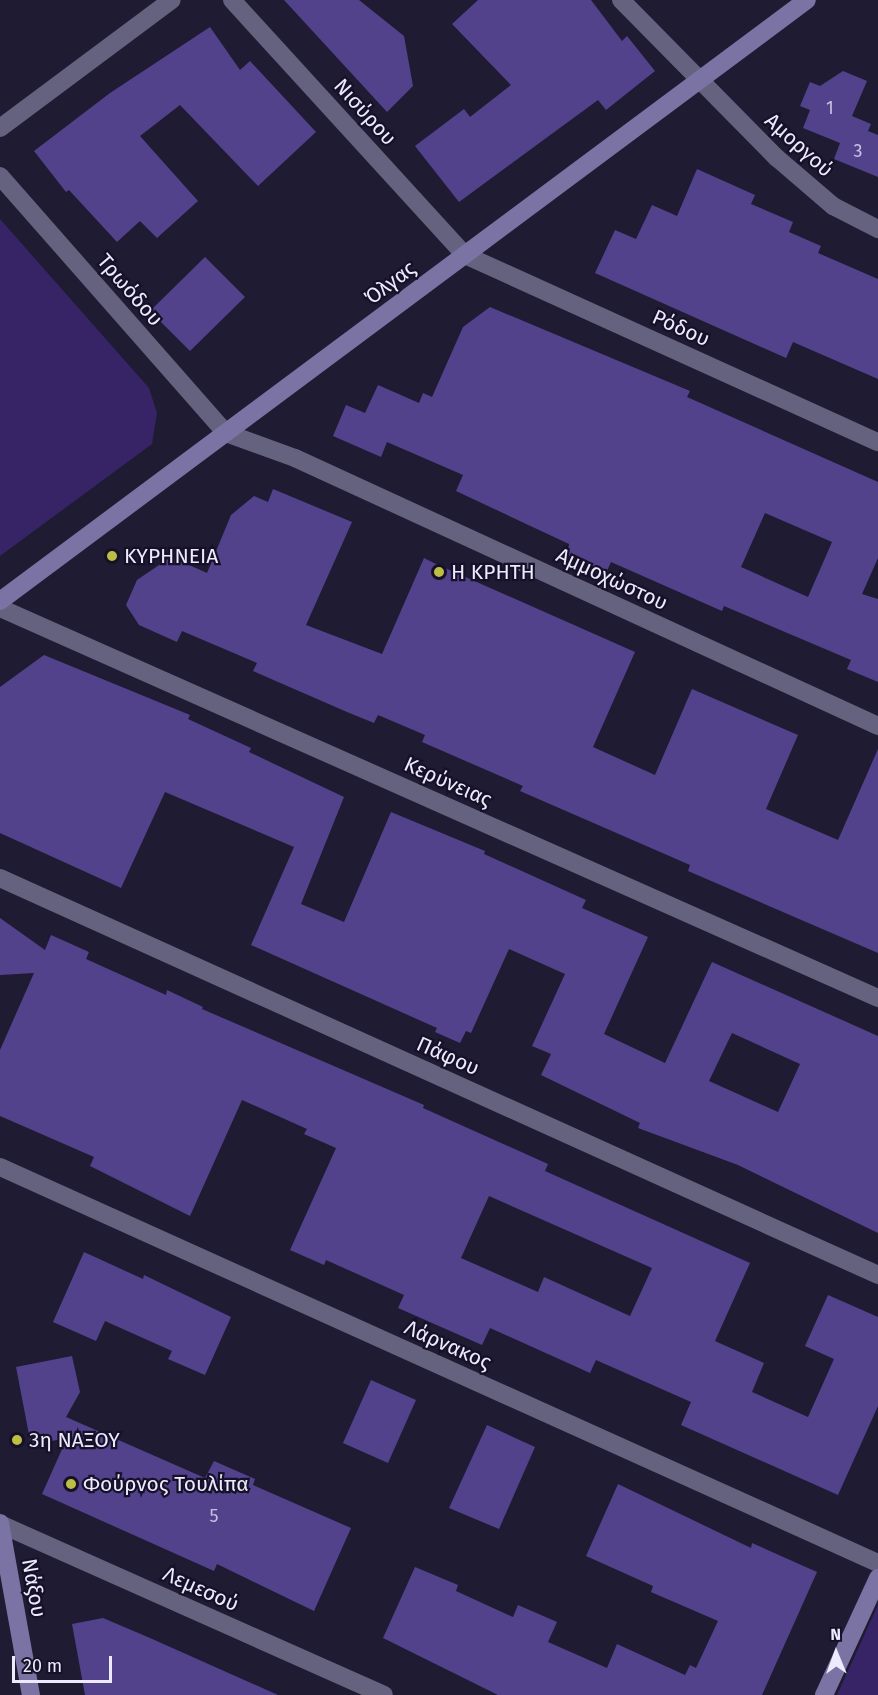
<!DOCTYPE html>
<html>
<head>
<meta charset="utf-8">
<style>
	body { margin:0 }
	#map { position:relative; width:878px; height:1695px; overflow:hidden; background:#1f1b33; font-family:"Fira Sans",sans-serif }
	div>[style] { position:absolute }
	.green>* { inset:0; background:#362467 }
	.building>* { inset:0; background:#52428c }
	.street>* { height:18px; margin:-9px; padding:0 9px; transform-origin:9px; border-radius:9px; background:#65627f }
	.secondary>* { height:18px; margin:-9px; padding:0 9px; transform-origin:9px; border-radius:9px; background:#7a73a3 }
	.dots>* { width:16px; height:16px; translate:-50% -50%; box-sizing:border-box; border:3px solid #161129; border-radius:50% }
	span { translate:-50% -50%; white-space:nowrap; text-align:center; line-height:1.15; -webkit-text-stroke:4.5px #161129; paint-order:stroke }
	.number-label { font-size:18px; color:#c6c0e0 }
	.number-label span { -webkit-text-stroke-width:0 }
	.street-label { font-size:21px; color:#eceafc }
	.poi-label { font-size:21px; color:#eceafc }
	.left { translate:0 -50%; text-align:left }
	.north { position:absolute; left:806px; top:1623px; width:60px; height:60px; -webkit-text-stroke:4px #161129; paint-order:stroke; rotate:359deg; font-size:16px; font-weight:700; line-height:24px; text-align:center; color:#eceafc }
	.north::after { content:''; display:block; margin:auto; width:21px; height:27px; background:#eceafc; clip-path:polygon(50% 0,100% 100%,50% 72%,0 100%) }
	.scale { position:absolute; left:12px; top:1656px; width:100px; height:27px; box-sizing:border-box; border:3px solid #eceafc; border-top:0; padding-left:8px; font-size:18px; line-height:21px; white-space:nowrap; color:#eceafc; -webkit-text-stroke:4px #161129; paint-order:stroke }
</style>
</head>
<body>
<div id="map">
	<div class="green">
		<i style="clip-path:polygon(0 219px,149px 388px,157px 413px,152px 444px,0 556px)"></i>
		<i style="clip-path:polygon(878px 1605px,878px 1695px,837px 1695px)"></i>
	</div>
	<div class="building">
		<i style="clip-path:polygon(284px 0,359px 0,404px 36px,413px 86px,387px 112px)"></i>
		<i style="clip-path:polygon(478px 0,591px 0,622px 41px,627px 36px,655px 71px,606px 110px,598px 100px,459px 202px,415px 146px,464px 109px,470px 117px,511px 85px,452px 24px)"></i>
		<i style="clip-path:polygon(210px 27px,240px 70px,250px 61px,316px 132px,258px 186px,180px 105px,140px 136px,198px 201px,157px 238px,140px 221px,117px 242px,69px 190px,66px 192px,34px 151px,110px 93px)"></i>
		<i style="clip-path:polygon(843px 71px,867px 81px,852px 116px,871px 124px,868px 131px,878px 135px,878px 177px,834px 159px,840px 143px,803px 128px,810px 110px,800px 106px,810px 82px,820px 86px)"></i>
		<i style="clip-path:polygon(697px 169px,755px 195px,751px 204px,793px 222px,789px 232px,821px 246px,818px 253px,878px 279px,878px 379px,793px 342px,786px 358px,595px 273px,615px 230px,636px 239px,652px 205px,677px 216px)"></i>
		<i style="clip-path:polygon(205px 257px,245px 297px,190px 351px,150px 311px)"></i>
		<i style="clip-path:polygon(evenodd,490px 307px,690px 391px,687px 397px,878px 482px,878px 558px,862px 594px,878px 599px,878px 682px,847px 669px,851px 660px,724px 606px,722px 611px,611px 562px,606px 573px,564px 555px,569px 544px,456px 491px,463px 475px,387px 442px,381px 457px,333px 436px,346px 405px,365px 413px,378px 385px,419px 403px,423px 393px,432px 397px,463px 327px,490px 307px,765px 513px,832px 542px,808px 597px,741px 567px,765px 513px)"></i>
		<i style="clip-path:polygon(273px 489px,352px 522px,306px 625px,382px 654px,424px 558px,436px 564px,635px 652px,593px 747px,655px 775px,692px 689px,798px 735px,766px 809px,838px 840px,878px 749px,878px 953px,688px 871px,690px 865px,520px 791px,523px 786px,422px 742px,425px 735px,378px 715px,374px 723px,347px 712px,253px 671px,257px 663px,182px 631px,177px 642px,139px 625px,126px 605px,137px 580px,171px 557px,207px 573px,231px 515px,254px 496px,268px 502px)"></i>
		<i style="clip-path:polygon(evenodd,44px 655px,190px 715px,188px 719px,251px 748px,249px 752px,344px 797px,301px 904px,344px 922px,391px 812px,485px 851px,484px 854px,586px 900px,582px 908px,648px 937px,604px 1034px,665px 1063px,712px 962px,878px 1036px,878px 1233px,738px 1165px,638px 1128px,640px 1123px,541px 1075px,551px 1054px,532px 1046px,565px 974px,509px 949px,471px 1033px,466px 1031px,460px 1043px,435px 1032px,437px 1028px,251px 945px,294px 847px,165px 792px,121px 888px,0 833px,0 687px,44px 655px,732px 1033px,800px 1064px,778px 1112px,709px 1081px,732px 1033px)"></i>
		<i style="clip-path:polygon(evenodd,0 918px,45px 950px,51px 935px,89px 952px,86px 959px,166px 995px,167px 990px,203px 1007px,202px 1009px,424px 1105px,423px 1108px,548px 1164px,545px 1171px,750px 1263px,715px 1341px,764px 1363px,752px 1392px,808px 1417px,834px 1359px,805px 1346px,828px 1295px,878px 1317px,878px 1406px,838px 1495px,681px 1425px,691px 1402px,596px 1360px,590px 1373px,490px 1328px,482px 1345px,398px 1308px,404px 1295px,326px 1260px,324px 1265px,290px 1250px,336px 1148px,304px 1134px,307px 1129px,242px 1100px,190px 1216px,90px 1166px,94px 1157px,0 1116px,0 1050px,34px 973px,0 975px,0 918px,489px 1196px,652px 1268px,630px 1316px,544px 1277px,538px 1292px,461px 1258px,489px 1196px)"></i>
		<i style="clip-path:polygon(84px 1252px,143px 1279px,144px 1275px,231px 1317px,205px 1375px,168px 1359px,172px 1351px,105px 1321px,96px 1341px,53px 1322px)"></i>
		<i style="clip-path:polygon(72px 1356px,80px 1392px,66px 1417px,205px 1478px,214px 1461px,255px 1479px,253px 1485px,351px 1528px,314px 1611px,217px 1564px,214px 1571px,42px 1494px,67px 1438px,31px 1445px,16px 1367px)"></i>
		<i style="clip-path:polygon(371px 1380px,416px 1400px,388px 1463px,343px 1443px)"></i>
		<i style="clip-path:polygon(487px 1425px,535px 1447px,499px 1529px,449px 1508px)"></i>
		<i style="clip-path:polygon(618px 1484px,751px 1548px,752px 1543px,817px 1572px,762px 1695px,498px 1695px,383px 1638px,415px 1567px,458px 1585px,456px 1591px,513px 1617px,518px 1605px,557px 1622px,548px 1642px,607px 1668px,617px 1644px,685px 1675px,690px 1665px,696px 1668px,718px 1621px,651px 1592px,653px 1586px,586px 1556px)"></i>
		<i style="clip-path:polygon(103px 1618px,150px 1638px,278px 1695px,85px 1695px,72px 1624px)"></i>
	</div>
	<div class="street">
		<i style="left:232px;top:0;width:345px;rotate:47.6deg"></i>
		<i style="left:465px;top:255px;width:453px;rotate:24.4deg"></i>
		<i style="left:621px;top:0;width:222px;rotate:45.4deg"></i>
		<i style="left:777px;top:158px;width:74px;rotate:40.6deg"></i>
		<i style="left:833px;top:206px;width:51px;rotate:27.1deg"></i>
		<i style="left:0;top:128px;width:214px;rotate:-36.7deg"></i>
		<i style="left:0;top:176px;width:342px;rotate:48.7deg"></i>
		<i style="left:226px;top:433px;width:73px;rotate:19.9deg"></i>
		<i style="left:295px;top:458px;width:642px;rotate:24.69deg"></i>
		<i style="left:0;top:608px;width:961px;rotate:23.95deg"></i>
		<i style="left:0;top:878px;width:964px;rotate:24.33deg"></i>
		<i style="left:0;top:1167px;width:963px;rotate:24.28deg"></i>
		<i style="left:0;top:1524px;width:420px;rotate:24deg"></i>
	</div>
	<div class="secondary">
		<i style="left:0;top:601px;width:1006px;rotate:-36.68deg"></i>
		<i style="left:0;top:1523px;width:175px;rotate:79.8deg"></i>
		<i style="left:824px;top:1695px;width:129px;rotate:-65.2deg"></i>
	</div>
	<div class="dots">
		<i style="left:112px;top:556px;background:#bcbf44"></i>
		<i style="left:439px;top:572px;background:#bcbf44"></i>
		<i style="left:17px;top:1440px;background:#bcbf44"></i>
		<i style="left:71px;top:1484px;background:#bcbf44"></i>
	</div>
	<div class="number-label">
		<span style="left:830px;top:108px">1</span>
		<span style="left:858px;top:151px">3</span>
		<span style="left:214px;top:1516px">5</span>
	</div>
	<div class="street-label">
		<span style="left:365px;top:112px;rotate:48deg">Νισύρου</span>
		<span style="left:799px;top:145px;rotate:42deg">Αμοργού</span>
		<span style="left:390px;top:283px;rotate:-37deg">Όλγας</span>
		<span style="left:130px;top:290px;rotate:49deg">Τρωόδου</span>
		<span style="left:681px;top:328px;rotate:24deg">Ρόδου</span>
		<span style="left:612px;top:579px;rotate:25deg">Αμμοχώστου</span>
		<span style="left:448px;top:782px;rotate:24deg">Κερύνειας</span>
		<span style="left:448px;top:1056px;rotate:24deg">Πάφου</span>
		<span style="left:448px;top:1345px;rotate:24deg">Λάρνακος</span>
		<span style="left:34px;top:1588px;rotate:80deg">Νάξου</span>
		<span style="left:201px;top:1589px;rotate:24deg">Λεμεσού</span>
	</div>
	<div class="poi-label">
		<span class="left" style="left:124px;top:556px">ΚΥΡΗΝΕΙΑ</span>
		<span class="left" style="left:451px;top:572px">Η ΚΡΗΤΗ</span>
		<span class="left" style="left:29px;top:1440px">3η ΝΑΞΟΥ</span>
		<span class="left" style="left:83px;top:1484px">Φούρνος Τουλίπα</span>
	</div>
	<div class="north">N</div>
	<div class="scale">20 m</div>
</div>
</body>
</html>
